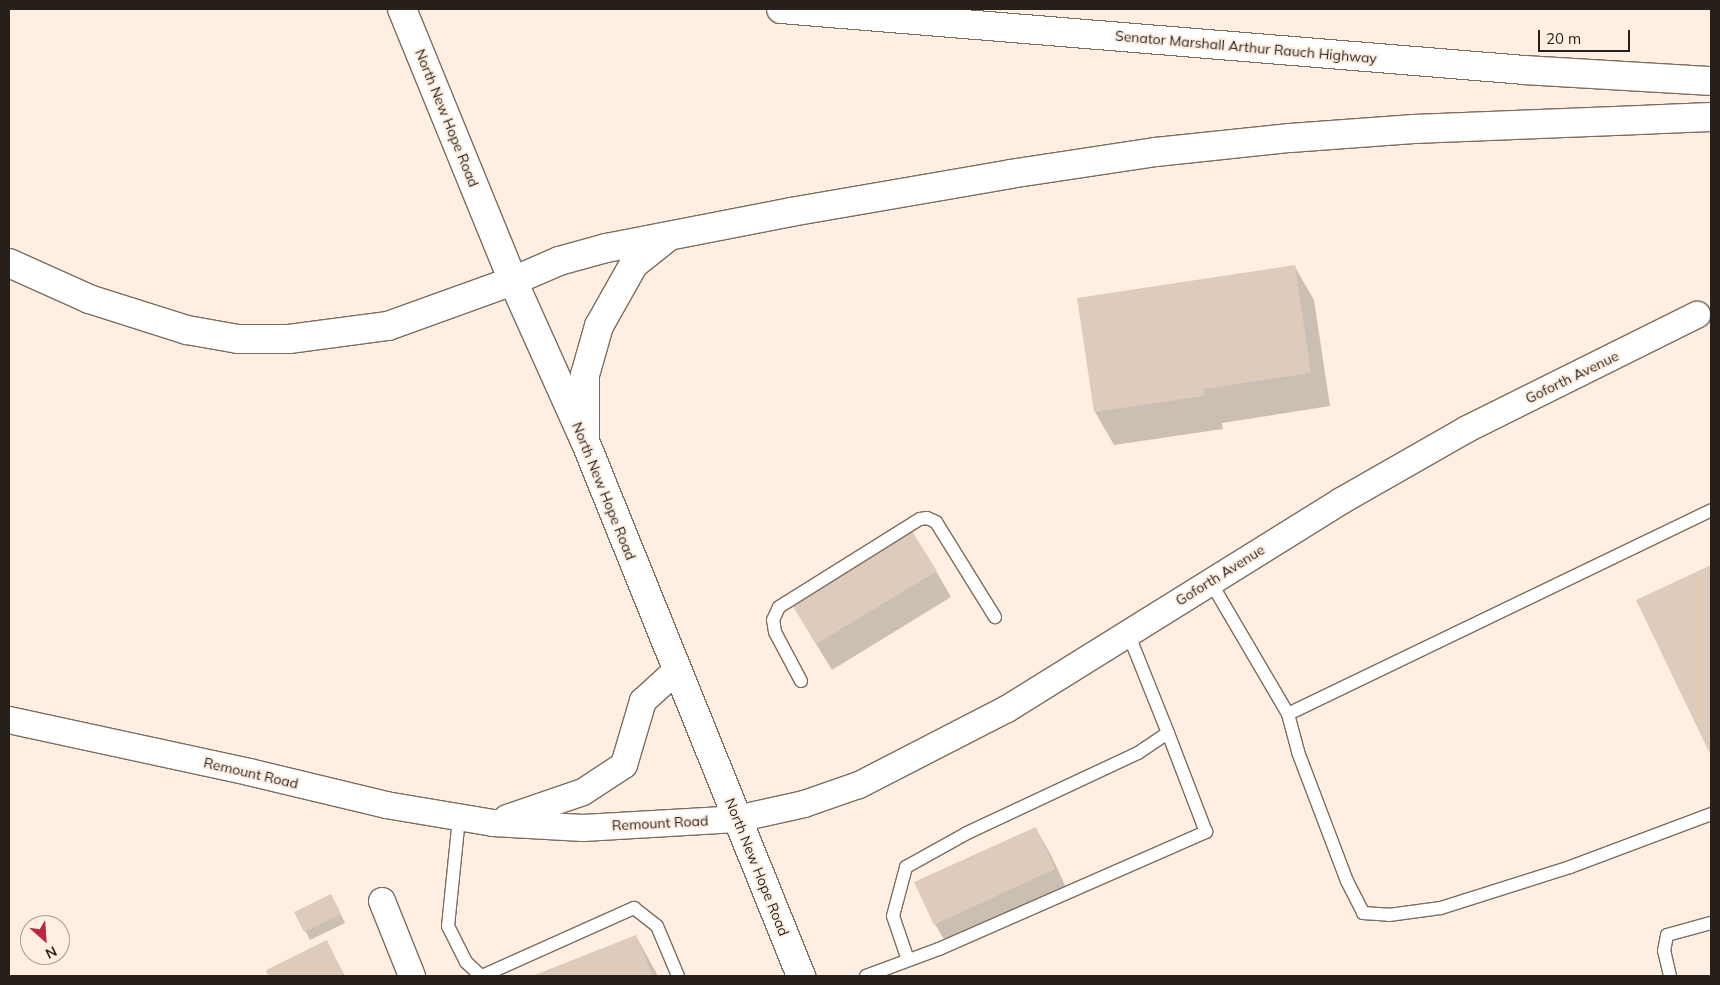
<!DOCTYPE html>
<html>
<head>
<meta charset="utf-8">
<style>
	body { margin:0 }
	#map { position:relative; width:1720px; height:985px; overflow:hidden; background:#feefe2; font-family:Mulish,sans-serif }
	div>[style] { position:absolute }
	.shadow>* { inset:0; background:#0003 }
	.building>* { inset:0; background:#decbbc }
	.roads { filter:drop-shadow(1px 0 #7d6d5f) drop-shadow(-1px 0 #7d6d5f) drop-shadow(0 1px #7d6d5f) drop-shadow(0 -1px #7d6d5f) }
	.service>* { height:12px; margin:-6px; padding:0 6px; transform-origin:6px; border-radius:6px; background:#fff }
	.minor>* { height:26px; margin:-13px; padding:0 13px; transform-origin:13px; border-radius:13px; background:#fff }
	.primary>* { height:28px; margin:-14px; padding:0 14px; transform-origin:14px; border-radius:14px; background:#fff }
	.motorway>* { height:28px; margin:-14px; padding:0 14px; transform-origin:14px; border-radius:14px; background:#fff }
	span { translate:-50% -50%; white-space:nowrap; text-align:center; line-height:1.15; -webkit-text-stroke:4px #feefe2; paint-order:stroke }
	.street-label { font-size:14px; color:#261f1a }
	.frame { position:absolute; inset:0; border:10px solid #261f1a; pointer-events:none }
	.north { position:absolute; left:20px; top:915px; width:50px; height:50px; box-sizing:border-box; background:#feefe2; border:1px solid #a89c92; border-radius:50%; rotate:154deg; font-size:14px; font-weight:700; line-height:20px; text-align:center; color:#261f1a }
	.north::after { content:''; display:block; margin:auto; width:18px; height:22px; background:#b9283e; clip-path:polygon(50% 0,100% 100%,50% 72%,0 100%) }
	.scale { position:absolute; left:1538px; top:30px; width:92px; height:22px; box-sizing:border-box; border:2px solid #261f1a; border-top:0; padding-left:6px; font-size:15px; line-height:18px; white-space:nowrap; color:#261f1a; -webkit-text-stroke:4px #feefe2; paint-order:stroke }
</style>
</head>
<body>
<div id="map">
	<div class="shadow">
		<i style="clip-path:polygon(1295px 267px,1314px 300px,1330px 406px,1222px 423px,1223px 429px,1114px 445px,1095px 412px)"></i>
		<i style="clip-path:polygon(1711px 566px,1711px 753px,1638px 601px)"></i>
		<i style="clip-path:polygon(936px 571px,951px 597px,832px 670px,808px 631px)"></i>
		<i style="clip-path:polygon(1036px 829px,1051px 855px,1070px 896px,950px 950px,935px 924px)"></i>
		<i style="clip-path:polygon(336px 904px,345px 923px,310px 940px,296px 912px)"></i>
		<i style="clip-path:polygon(636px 936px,658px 976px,535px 976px)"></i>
		<i style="clip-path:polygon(326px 942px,345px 976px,270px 976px,267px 971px)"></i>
	</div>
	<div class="building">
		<i style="clip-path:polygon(1295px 265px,1311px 373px,1203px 389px,1204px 396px,1094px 412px,1077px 298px)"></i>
		<i style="clip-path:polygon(912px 531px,937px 571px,816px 644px,792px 605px)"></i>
		<i style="clip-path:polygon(1711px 565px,1711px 756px,1636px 600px)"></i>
		<i style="clip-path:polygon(1036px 827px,1055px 869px,934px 925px,914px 882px)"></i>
		<i style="clip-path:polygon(331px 894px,341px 914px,304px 932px,294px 912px)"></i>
		<i style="clip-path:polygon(636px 935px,653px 976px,532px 976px)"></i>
		<i style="clip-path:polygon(327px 940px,344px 976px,268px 976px,266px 970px)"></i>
	</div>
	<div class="roads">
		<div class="service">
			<i style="left:1210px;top:581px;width:154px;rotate:59.6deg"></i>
			<i style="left:1288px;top:714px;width:470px;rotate:-25.7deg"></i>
			<i style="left:801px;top:681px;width:55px;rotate:-118deg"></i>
			<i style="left:775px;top:632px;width:12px;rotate:-99deg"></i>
			<i style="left:773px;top:620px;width:14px;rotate:-65deg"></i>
			<i style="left:779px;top:607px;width:166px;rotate:-32deg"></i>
			<i style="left:920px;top:519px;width:7px;rotate:-8deg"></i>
			<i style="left:927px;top:518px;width:10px;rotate:24deg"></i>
			<i style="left:936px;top:522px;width:112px;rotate:58.2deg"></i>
			<i style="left:1288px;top:714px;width:39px;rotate:75deg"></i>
			<i style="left:1298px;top:752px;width:138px;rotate:69.2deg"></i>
			<i style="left:1347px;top:881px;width:36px;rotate:63deg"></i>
			<i style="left:1363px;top:913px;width:26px;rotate:4deg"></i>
			<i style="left:1389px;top:915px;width:52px;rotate:-7.7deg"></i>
			<i style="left:1441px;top:908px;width:135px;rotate:-17.6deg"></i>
			<i style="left:1570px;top:867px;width:151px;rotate:-20.6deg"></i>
			<i style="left:459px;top:818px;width:109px;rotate:95.8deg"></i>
			<i style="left:448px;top:926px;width:40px;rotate:63.4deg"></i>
			<i style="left:466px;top:962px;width:21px;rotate:43deg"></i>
			<i style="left:908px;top:960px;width:46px;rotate:-108.8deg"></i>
			<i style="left:893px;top:916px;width:51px;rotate:-75.1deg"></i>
			<i style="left:906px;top:867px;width:70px;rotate:-29.1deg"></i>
			<i style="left:967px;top:833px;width:189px;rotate:-25.1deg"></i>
			<i style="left:1138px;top:753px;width:36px;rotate:-34deg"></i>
			<i style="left:1168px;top:733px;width:108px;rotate:-111.8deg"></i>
			<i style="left:482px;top:976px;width:167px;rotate:-24.1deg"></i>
			<i style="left:634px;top:908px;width:29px;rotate:38deg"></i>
			<i style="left:657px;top:926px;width:54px;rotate:67.2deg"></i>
			<i style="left:866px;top:976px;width:78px;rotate:-20.3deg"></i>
			<i style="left:939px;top:949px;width:292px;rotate:-23.7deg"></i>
			<i style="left:1206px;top:832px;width:106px;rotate:-111deg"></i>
			<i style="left:1670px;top:976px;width:26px;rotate:-103deg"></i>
			<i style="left:1664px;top:951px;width:16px;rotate:-79deg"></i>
			<i style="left:1667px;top:935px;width:46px;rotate:-15.3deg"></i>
		</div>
		<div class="minor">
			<i style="left:9px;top:720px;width:246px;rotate:12.2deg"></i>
			<i style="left:249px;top:772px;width:141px;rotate:13.5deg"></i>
			<i style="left:386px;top:805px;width:109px;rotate:9.5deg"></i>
			<i style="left:493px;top:823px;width:90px;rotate:3.2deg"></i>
			<i style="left:583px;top:828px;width:154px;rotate:-3.3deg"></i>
			<i style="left:737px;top:819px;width:69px;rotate:-12.6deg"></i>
			<i style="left:804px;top:804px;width:58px;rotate:-19.1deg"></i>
			<i style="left:859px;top:785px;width:166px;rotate:-27.2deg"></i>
			<i style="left:1007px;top:709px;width:393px;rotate:-31.9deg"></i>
			<i style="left:1341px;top:501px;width:145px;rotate:-29.7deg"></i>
			<i style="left:1467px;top:429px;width:257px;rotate:-26.4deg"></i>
			<i style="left:507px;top:818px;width:80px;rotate:-18.9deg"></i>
			<i style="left:583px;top:792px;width:49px;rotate:-33.4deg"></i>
			<i style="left:624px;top:765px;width:67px;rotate:-73.5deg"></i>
			<i style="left:643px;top:701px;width:47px;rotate:-42.4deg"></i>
			<i style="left:382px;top:901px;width:81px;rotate:68.2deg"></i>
		</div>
		<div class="primary">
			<i style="left:402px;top:9px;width:294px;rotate:67.8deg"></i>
			<i style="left:513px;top:281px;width:175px;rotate:65.8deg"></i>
			<i style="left:585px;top:441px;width:577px;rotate:68.01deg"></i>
		</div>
		<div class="motorway">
			<i style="left:781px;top:9px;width:746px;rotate:4.69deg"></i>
			<i style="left:1525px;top:70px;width:186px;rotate:3.4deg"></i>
			<i style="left:9px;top:263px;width:88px;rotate:24.2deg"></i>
			<i style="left:89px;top:299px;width:103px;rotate:17.6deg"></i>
			<i style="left:187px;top:330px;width:52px;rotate:10deg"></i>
			<i style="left:238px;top:339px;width:51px"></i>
			<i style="left:289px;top:339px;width:100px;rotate:-7.5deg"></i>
			<i style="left:388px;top:326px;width:133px;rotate:-19.8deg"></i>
			<i style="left:513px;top:281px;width:50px;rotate:-23.5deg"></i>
			<i style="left:559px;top:261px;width:49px;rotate:-15.5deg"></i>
			<i style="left:606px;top:248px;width:188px;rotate:-11deg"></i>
			<i style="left:791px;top:212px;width:222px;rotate:-9.8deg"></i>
			<i style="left:1010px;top:174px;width:148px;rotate:-8.6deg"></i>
			<i style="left:1156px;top:152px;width:135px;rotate:-6deg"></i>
			<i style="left:1290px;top:138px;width:124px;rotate:-4.2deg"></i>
			<i style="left:1414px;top:129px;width:297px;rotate:-2.3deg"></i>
			<i style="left:585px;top:441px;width:66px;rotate:-90deg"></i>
			<i style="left:585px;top:375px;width:51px;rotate:-74.1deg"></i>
			<i style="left:599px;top:326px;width:71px;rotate:-60.6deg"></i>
			<i style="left:634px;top:264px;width:43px;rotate:-38.5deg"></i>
		</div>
	</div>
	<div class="street-label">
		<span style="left:1246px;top:47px;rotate:5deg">Senator Marshall Arthur Rauch Highway</span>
		<span style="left:447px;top:118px;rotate:68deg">North New Hope Road</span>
		<span style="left:1572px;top:377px;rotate:-26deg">Goforth Avenue</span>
		<span style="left:604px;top:491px;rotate:68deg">North New Hope Road</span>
		<span style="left:1220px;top:575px;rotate:-32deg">Goforth Avenue</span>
		<span style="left:251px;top:773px;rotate:13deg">Remount Road</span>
		<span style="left:660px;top:823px;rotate:-3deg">Remount Road</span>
		<span style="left:757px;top:867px;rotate:68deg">North New Hope Road</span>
	</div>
	<div class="frame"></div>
	<div class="north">N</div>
	<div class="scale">20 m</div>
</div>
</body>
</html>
